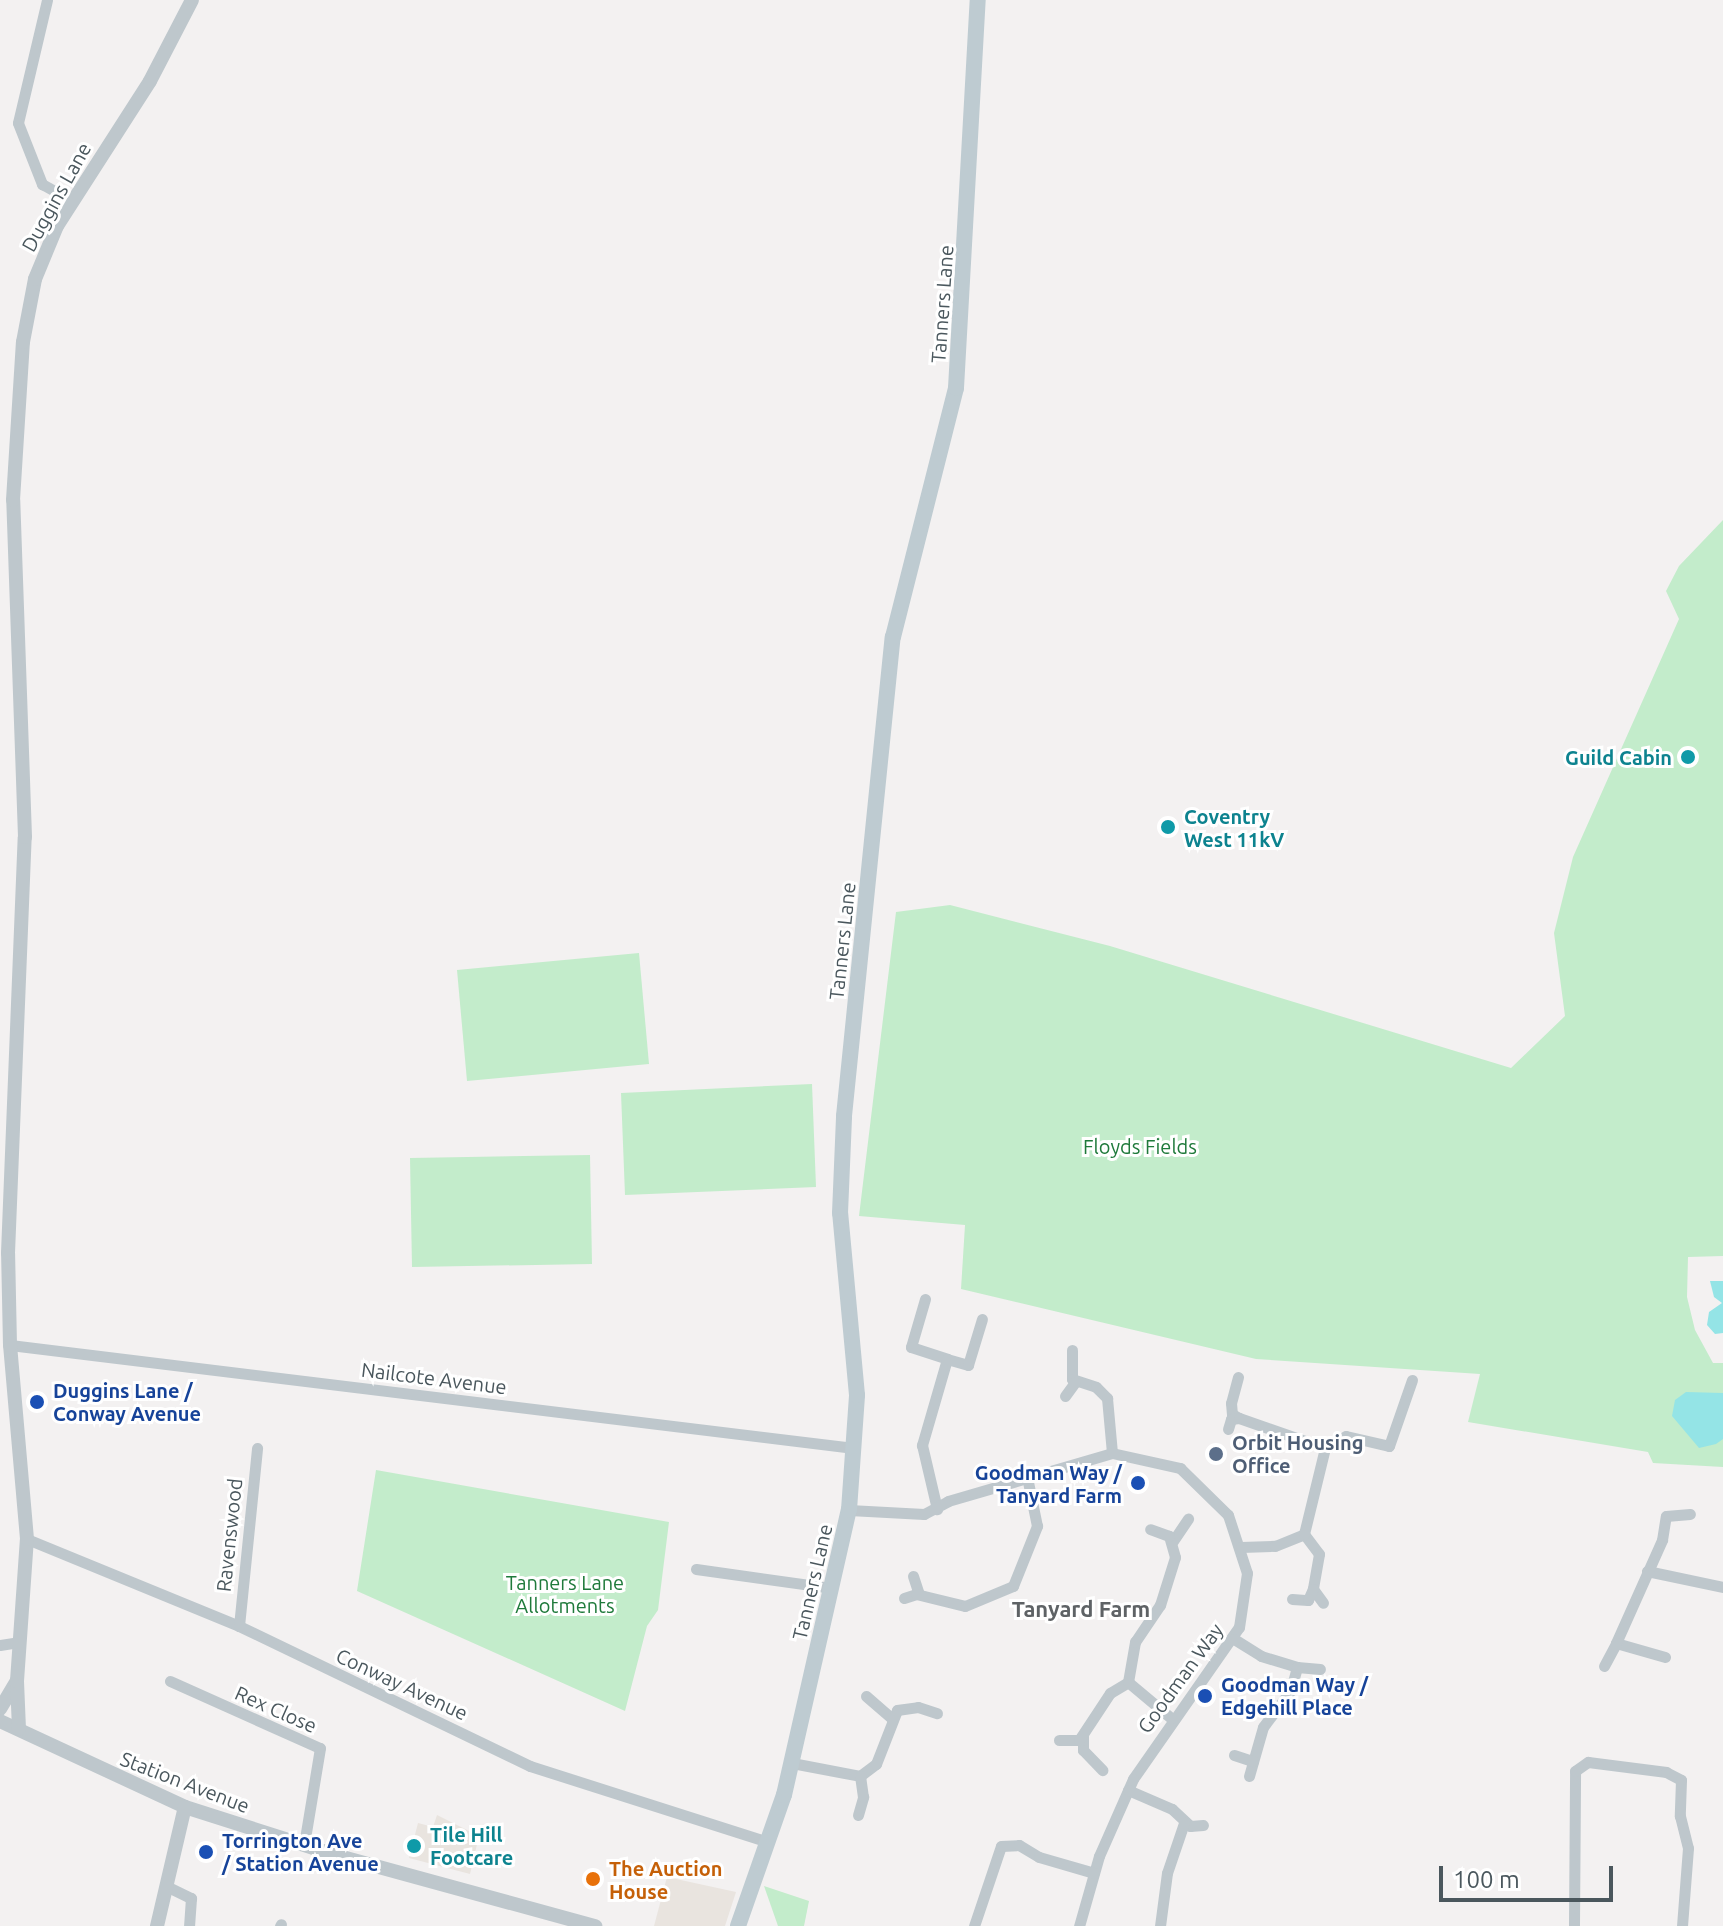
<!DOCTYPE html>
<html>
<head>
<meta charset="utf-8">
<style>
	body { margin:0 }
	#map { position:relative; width:1723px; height:1926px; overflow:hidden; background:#f3f1f1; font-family:Ubuntu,sans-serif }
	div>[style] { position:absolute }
	.commercial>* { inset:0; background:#e9e4df }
	.green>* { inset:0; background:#c3eccb }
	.water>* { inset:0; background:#94e4e6 }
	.minor>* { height:11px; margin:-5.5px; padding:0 5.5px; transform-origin:5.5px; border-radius:5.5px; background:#bec7cc }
	.tertiary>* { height:14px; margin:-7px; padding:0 7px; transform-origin:7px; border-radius:7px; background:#bec7cc }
	.secondary>* { height:16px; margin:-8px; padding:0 8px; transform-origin:8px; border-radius:8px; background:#becbd1 }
	.dots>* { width:22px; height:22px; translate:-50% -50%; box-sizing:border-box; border:4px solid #fff; border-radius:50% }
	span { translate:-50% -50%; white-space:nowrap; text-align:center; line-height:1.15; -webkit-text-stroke:6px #fff; paint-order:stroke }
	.street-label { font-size:20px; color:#4a575d }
	.culture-label { font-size:20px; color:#0d838f; font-weight:700 }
	.right { translate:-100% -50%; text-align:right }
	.left { translate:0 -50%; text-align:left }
	.park-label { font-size:20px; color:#1f7a3b }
	.transit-label { font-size:20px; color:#164399; font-weight:700 }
	.service-label { font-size:20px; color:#4e5e75; font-weight:700 }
	.food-label { font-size:20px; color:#c56008; font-weight:700 }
	.neighbourhood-label { font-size:22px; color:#5e6265; font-weight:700 }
	.scale { position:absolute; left:1439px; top:1866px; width:174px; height:36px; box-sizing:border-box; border:4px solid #4a575d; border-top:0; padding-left:10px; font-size:24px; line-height:28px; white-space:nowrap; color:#4a575d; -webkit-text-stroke:6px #fff; paint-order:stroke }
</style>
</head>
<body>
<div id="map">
	<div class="commercial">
		<i style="clip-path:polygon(437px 1815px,479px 1836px,470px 1874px,409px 1858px,418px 1823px,433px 1827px)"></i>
		<i style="clip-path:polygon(667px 1877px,736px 1892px,725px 1926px,654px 1926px)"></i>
	</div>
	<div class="green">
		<i style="clip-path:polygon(1723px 520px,1723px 1256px,1688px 1257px,1687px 1297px,1695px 1330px,1713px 1363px,1723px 1363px,1723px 1467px,1653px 1463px,1648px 1452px,1468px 1422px,1480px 1374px,1256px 1359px,961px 1289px,965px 1225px,859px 1216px,896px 912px,950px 905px,1110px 946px,1511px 1068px,1565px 1016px,1554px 933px,1573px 857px,1679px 619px,1666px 591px,1679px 566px)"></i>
		<i style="clip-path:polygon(639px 953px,649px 1064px,467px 1081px,457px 970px)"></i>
		<i style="clip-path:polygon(812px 1084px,816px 1187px,625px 1195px,621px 1093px)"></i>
		<i style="clip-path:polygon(590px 1155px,592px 1264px,412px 1267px,410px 1158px)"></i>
		<i style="clip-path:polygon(376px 1470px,669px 1522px,658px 1610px,647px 1626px,625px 1711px,357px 1591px)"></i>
		<i style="clip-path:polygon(764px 1886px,809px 1901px,804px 1926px,778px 1926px)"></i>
	</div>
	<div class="water">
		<i style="clip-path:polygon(1710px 1281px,1723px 1281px,1723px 1333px,1715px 1334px,1707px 1325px,1709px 1312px,1722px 1303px,1714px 1297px)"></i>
		<i style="clip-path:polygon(1686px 1392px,1723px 1393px,1723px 1439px,1716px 1444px,1699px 1448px,1672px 1416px,1675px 1400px)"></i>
	</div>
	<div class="minor">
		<i style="left:47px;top:0;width:126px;rotate:103.3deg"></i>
		<i style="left:18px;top:123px;width:66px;rotate:68.5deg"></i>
		<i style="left:42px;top:184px;width:35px;rotate:29deg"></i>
		<i style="left:925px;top:1299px;width:50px;rotate:106.3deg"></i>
		<i style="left:911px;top:1347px;width:38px;rotate:18deg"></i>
		<i style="left:947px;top:1359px;width:90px;rotate:106.2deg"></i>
		<i style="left:922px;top:1445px;width:66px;rotate:76.8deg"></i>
		<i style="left:10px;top:1345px;width:850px;rotate:6.96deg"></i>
		<i style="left:1072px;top:1350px;width:29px;rotate:90deg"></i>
		<i style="left:1072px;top:1379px;width:25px;rotate:18deg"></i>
		<i style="left:1096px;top:1387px;width:16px;rotate:45deg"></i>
		<i style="left:1107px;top:1398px;width:55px;rotate:84.8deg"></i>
		<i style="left:947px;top:1359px;width:22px;rotate:16deg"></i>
		<i style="left:968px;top:1365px;width:48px;rotate:-73.1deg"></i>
		<i style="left:1238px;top:1377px;width:27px;rotate:105deg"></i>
		<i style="left:1231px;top:1403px;width:11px;rotate:85deg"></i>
		<i style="left:1232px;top:1414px;width:8px;rotate:30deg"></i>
		<i style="left:1065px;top:1396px;width:17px;rotate:-54deg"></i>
		<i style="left:1228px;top:1429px;width:10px;rotate:-73deg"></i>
		<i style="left:1231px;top:1419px;width:8px;rotate:-7deg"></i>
		<i style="left:1239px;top:1418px;width:91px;rotate:19.2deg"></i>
		<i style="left:849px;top:1510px;width:75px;rotate:3.1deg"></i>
		<i style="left:924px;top:1514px;width:27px;rotate:-28deg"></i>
		<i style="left:948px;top:1501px;width:171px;rotate:-16.3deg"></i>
		<i style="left:1112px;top:1453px;width:70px;rotate:12.4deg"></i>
		<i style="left:1180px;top:1468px;width:67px;rotate:44.4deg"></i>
		<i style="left:1228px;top:1515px;width:61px;rotate:71.9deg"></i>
		<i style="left:1247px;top:1573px;width:55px;rotate:98.4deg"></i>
		<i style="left:1239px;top:1627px;width:185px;rotate:124.9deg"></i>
		<i style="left:1133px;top:1779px;width:84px;rotate:113.8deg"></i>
		<i style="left:1099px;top:1856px;width:73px;rotate:105.9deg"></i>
		<i style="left:1304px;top:1534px;width:25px;rotate:53deg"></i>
		<i style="left:1319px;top:1554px;width:36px;rotate:100deg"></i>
		<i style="left:1313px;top:1589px;width:17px;rotate:54deg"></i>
		<i style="left:27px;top:1539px;width:229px;rotate:22.3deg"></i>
		<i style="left:239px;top:1626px;width:323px;rotate:25.7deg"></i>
		<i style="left:530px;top:1766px;width:250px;rotate:17.7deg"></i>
		<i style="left:1173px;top:1541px;width:27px;rotate:-56deg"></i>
		<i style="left:1241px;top:1547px;width:34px;rotate:-2deg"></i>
		<i style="left:1275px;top:1546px;width:31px;rotate:-22deg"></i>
		<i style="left:1304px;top:1534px;width:89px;rotate:-76.3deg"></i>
		<i style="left:1325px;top:1448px;width:24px;rotate:-30deg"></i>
		<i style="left:1346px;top:1436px;width:44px;rotate:13.1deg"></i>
		<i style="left:1389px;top:1446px;width:70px;rotate:-70.8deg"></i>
		<i style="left:696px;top:1569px;width:136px;rotate:8deg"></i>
		<i style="left:1647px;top:1571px;width:78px;rotate:11.9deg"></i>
		<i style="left:913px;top:1576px;width:19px;rotate:72deg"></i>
		<i style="left:904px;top:1598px;width:13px;rotate:-18deg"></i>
		<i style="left:916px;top:1594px;width:50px;rotate:13.8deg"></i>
		<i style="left:965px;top:1606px;width:52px;rotate:-22.6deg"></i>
		<i style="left:1013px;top:1586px;width:65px;rotate:-68.2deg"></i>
		<i style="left:1037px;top:1526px;width:50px;rotate:-101.5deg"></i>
		<i style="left:1292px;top:1599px;width:16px;rotate:4deg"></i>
		<i style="left:1308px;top:1600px;width:12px;rotate:-66deg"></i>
		<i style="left:239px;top:1626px;width:179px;rotate:-84.2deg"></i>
		<i style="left:1234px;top:1639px;width:32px;rotate:32deg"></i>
		<i style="left:1261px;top:1656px;width:38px;rotate:17deg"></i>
		<i style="left:1297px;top:1667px;width:24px;rotate:105deg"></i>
		<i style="left:1291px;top:1690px;width:46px;rotate:127.1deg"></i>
		<i style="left:1263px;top:1727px;width:51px;rotate:105.9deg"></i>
		<i style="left:0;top:1645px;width:20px;rotate:-9deg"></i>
		<i style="left:1665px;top:1657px;width:51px;rotate:-164.1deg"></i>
		<i style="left:1616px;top:1643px;width:113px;rotate:-65.9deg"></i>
		<i style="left:1662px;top:1540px;width:24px;rotate:-81deg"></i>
		<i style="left:1666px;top:1516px;width:24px;rotate:-5deg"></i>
		<i style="left:1604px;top:1666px;width:26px;rotate:-62deg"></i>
		<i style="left:1297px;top:1667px;width:23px;rotate:5deg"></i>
		<i style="left:170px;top:1681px;width:164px;rotate:24.1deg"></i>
		<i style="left:320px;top:1748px;width:98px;rotate:99.4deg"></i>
		<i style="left:1128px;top:1682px;width:56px;rotate:39.9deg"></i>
		<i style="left:866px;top:1696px;width:33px;rotate:41deg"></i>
		<i style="left:1083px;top:1736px;width:14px;rotate:90deg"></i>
		<i style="left:1083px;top:1750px;width:28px;rotate:46deg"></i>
		<i style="left:1059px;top:1740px;width:20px"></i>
		<i style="left:1079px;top:1740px;width:56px;rotate:-56.6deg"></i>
		<i style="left:1110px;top:1693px;width:21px;rotate:-31deg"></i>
		<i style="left:1128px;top:1682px;width:41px;rotate:-80.1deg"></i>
		<i style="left:1135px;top:1642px;width:45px;rotate:-56deg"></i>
		<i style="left:1160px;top:1605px;width:50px;rotate:-72.6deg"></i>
		<i style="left:1175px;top:1557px;width:22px;rotate:-106deg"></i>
		<i style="left:1169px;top:1536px;width:20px;rotate:-160deg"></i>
		<i style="left:1234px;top:1755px;width:20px;rotate:18deg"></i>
		<i style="left:792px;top:1763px;width:69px;rotate:10.8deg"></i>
		<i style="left:860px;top:1776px;width:20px;rotate:-37deg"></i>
		<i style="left:876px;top:1764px;width:58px;rotate:-68.7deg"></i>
		<i style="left:897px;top:1710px;width:21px;rotate:-8deg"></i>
		<i style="left:918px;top:1707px;width:20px;rotate:18deg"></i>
		<i style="left:1128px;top:1790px;width:48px;rotate:23.4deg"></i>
		<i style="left:1172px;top:1809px;width:25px;rotate:43deg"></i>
		<i style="left:1190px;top:1826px;width:13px;rotate:-4deg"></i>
		<i style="left:858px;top:1815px;width:19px;rotate:-74deg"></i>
		<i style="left:863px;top:1797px;width:21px;rotate:-98deg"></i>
		<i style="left:166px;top:1886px;width:28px;rotate:26deg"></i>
		<i style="left:191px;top:1898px;width:28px;rotate:94deg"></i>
		<i style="left:280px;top:1926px;width:2px;rotate:-63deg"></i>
		<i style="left:974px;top:1926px;width:84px;rotate:-71.4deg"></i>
		<i style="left:1001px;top:1846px;width:18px;rotate:-3deg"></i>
		<i style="left:1019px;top:1845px;width:23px;rotate:31deg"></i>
		<i style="left:1039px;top:1857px;width:57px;rotate:16.2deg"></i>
		<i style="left:1160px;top:1926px;width:53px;rotate:-82.5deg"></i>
		<i style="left:1167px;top:1873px;width:53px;rotate:-71.2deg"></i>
		<i style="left:1574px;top:1926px;width:155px;rotate:-89.6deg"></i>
		<i style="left:1575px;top:1771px;width:16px;rotate:-35deg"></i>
		<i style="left:1588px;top:1762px;width:79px;rotate:7.3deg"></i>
		<i style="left:1666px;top:1772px;width:17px;rotate:28deg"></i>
		<i style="left:1681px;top:1780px;width:36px;rotate:92deg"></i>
		<i style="left:1680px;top:1816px;width:33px;rotate:76deg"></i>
		<i style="left:1688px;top:1848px;width:78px;rotate:94.4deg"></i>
	</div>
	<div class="tertiary">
		<i style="left:0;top:1709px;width:33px;rotate:-59deg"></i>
		<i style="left:0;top:1721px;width:204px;rotate:24.9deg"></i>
		<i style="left:185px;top:1807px;width:157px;rotate:17.7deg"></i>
		<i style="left:335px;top:1855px;width:270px;rotate:15.3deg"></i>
		<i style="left:19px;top:1729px;width:48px;rotate:-92.4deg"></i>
		<i style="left:17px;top:1681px;width:142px;rotate:-86deg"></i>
		<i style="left:27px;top:1539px;width:195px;rotate:-95deg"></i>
		<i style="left:10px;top:1345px;width:92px;rotate:-91.2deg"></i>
		<i style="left:8px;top:1253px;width:416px;rotate:-87.7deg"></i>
		<i style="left:25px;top:837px;width:337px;rotate:-92deg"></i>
		<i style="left:13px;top:500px;width:158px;rotate:-86.4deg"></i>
		<i style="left:23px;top:342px;width:64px;rotate:-79.2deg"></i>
		<i style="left:35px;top:279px;width:57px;rotate:-67.5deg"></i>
		<i style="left:57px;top:226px;width:172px;rotate:-57.3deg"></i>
		<i style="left:150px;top:81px;width:91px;rotate:-62.6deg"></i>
		<i style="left:157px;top:1926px;width:122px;rotate:-76.8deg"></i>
	</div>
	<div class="secondary">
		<i style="left:738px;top:1926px;width:139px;rotate:-70.7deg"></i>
		<i style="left:784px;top:1795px;width:292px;rotate:-77.2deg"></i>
		<i style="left:849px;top:1510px;width:115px;rotate:-86deg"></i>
		<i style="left:857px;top:1395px;width:183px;rotate:-95.3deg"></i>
		<i style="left:840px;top:1213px;width:97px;rotate:-87.6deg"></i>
		<i style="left:844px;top:1116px;width:481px;rotate:-84.2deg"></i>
		<i style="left:893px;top:637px;width:257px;rotate:-75.8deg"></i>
		<i style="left:956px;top:388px;width:389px;rotate:-86.8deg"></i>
	</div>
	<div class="dots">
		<i style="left:1688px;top:757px;background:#0f9aa8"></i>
		<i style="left:1168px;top:827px;background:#0f9aa8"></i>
		<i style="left:37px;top:1402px;background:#1a4fb4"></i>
		<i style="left:1216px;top:1454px;background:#5c6f8a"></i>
		<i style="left:1138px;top:1483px;background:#1a4fb4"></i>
		<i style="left:1205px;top:1696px;background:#1a4fb4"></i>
		<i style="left:414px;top:1846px;background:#0f9aa8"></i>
		<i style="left:206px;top:1852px;background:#1a4fb4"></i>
		<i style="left:593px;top:1879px;background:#e8710a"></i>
	</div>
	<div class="street-label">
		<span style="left:56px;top:197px;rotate:-61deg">Duggins Lane</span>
		<span style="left:942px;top:304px;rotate:-86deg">Tanners Lane</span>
		<span style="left:842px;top:941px;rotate:-84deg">Tanners Lane</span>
		<span style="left:434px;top:1378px;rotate:7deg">Nailcote Avenue</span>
		<span style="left:229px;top:1535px;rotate:-84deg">Ravenswood</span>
		<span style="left:812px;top:1582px;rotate:-77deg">Tanners Lane</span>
		<span style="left:1180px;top:1678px;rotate:-54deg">Goodman Way</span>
		<span style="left:402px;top:1684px;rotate:25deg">Conway Avenue</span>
		<span style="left:276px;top:1709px;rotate:24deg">Rex Close</span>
		<span style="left:185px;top:1782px;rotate:21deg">Station Avenue</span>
	</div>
	<div class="culture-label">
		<span class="right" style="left:1672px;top:757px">Guild Cabin</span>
		<span class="left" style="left:1184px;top:828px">Coventry<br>West 11kV</span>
		<span class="left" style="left:430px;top:1846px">Tile Hill<br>Footcare</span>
	</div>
	<div class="park-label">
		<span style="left:1140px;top:1146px">Floyds Fields</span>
		<span style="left:565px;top:1594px">Tanners Lane<br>Allotments</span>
	</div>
	<div class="transit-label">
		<span class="left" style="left:53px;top:1402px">Duggins Lane /<br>Conway Avenue</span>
		<span class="right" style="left:1122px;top:1484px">Goodman Way /<br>Tanyard Farm</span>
		<span class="left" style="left:1221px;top:1696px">Goodman Way /<br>Edgehill Place</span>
		<span class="left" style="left:222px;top:1852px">Torrington Ave<br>/ Station Avenue</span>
	</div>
	<div class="service-label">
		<span class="left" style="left:1232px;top:1454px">Orbit Housing<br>Office</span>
	</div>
	<div class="food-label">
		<span class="left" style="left:609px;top:1880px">The Auction<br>House</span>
	</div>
	<div class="neighbourhood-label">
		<span style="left:1081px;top:1609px">Tanyard Farm</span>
	</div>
	<div class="scale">100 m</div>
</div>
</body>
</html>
